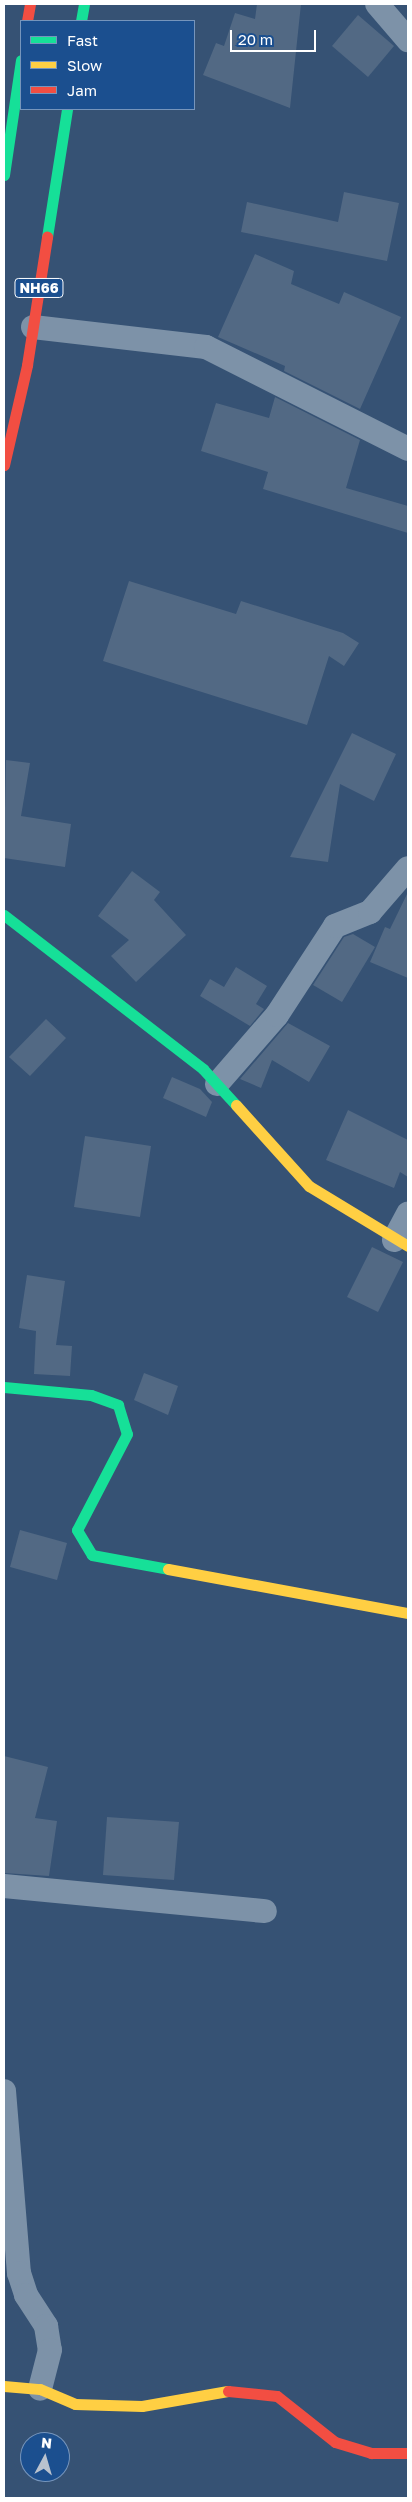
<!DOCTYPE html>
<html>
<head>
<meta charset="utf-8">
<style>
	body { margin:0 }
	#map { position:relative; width:412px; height:2502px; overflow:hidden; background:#365274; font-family:"Golos Text",sans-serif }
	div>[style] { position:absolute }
	.building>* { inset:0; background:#526984 }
	.street>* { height:24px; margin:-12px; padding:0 12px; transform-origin:12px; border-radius:12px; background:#7d92a8 }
	.fast>* { height:11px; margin:-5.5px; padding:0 5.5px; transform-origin:5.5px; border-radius:5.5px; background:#16e098 }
	.slow>* { height:11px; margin:-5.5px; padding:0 5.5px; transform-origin:5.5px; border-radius:5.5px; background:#ffcf43 }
	.jam>* { height:11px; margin:-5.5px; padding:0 5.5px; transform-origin:5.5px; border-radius:5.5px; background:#f24e42 }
	span { translate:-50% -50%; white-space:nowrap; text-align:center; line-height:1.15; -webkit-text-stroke:5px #1b4f8f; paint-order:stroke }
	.shield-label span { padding:1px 4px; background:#1b4f8f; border:1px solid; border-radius:4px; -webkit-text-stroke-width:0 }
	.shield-label { font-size:14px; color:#fff; font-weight:700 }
	.frame { position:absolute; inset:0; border:5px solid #fff; pointer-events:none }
	.legend { position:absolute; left:20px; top:20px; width:175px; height:90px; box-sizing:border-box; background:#1b4f8f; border:1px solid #7695bc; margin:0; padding:6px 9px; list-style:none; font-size:15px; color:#fff }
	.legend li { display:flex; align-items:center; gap:10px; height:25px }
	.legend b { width:25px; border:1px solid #7695bc }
	.north { position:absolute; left:20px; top:2432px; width:50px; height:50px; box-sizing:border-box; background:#1b4f8f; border:1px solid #7695bc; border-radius:50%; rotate:6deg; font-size:14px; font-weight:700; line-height:20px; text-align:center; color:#fff }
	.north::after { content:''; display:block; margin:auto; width:18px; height:22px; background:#b9c2ce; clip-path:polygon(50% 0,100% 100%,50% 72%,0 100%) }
	.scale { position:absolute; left:230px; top:30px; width:86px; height:22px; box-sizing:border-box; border:2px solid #fff; border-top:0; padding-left:6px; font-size:15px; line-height:18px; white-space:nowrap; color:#fff; -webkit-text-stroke:4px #1b4f8f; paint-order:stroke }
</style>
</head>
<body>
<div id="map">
	<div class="building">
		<i style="clip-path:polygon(257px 4px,301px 4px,290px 108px,203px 75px,216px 43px,224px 46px,235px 13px,255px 19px)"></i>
		<i style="clip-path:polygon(358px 15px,394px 46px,368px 77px,332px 46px)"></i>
		<i style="clip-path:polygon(344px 192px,399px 203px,387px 261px,241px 232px,247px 202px,338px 222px)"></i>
		<i style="clip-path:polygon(255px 254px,294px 271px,291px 284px,339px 304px,344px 292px,401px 317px,360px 409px,284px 371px,285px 366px,218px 337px)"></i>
		<i style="clip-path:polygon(275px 397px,360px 440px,346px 488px,408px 506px,408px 533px,263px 489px,268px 472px,201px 451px,216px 403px,269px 418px)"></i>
		<i style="clip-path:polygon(129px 581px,236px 614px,241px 601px,343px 633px,359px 643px,344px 666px,329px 656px,307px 725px,103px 661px)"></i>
		<i style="clip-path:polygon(352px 733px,396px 754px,374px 801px,340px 784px,328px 862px,290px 857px)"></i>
		<i style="clip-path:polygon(6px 760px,30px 763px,21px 816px,71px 824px,65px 867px,4px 858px)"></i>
		<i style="clip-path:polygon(132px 871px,160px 892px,154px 900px,186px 935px,136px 982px,111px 956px,129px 940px,98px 916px)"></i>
		<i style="clip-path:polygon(408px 892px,408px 978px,370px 962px,385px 927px,390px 929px)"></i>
		<i style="clip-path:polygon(353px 934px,375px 947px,342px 1002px,313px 985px,344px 937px)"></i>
		<i style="clip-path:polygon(236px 967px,267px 986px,256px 1004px,264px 1009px,250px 1026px,200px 996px,210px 979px,224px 987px)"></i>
		<i style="clip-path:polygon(46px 1019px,66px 1038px,30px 1076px,9px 1057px)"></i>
		<i style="clip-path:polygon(288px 1023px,330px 1046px,309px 1082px,272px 1060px,261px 1088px,240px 1079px)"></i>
		<i style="clip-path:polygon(172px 1077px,200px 1089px,212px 1102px,206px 1117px,163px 1098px)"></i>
		<i style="clip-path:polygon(348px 1110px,408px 1140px,408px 1177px,400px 1172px,394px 1188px,326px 1160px)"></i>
		<i style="clip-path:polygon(85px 1136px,151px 1146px,140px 1217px,74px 1207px)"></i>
		<i style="clip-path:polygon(372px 1247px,403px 1262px,378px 1312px,347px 1297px)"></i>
		<i style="clip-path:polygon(27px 1275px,65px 1281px,56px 1345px,72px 1346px,70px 1376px,34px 1374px,36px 1331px,19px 1328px)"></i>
		<i style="clip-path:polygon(144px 1373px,178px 1386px,168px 1415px,134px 1400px)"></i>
		<i style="clip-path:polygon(20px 1530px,67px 1543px,57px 1580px,10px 1567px)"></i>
		<i style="clip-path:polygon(4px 1756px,48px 1767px,35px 1818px,57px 1821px,49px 1876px,4px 1873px)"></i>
		<i style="clip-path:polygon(107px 1817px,179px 1822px,174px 1880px,103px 1875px)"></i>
	</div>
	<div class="street">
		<i style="left:377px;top:4px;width:48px;rotate:49.3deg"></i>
		<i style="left:33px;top:327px;width:174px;rotate:6.6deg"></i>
		<i style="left:206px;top:347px;width:226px;rotate:26.8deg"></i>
		<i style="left:217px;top:1084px;width:91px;rotate:-49deg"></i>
		<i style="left:277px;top:1015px;width:106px;rotate:-56.9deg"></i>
		<i style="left:335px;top:926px;width:38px;rotate:-22deg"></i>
		<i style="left:370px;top:912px;width:58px;rotate:-49.2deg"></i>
		<i style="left:394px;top:1240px;width:30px;rotate:-62deg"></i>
		<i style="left:4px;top:1886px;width:262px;rotate:5.5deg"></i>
		<i style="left:4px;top:2091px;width:183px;rotate:85.3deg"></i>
		<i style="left:19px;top:2273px;width:23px;rotate:72deg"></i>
		<i style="left:26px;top:2295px;width:37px;rotate:57deg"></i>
		<i style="left:46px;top:2326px;width:24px;rotate:81deg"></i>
		<i style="left:50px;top:2350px;width:40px;rotate:104.4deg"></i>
	</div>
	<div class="fast">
		<i style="left:81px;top:21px;width:17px;rotate:-80deg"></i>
		<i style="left:4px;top:175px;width:116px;rotate:-81.6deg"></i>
		<i style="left:47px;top:237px;width:130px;rotate:-81.1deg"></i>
		<i style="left:4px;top:915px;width:252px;rotate:37.7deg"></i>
		<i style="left:203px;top:1069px;width:49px;rotate:47.5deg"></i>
		<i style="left:4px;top:1387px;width:87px;rotate:5.3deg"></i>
		<i style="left:91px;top:1395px;width:29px;rotate:20deg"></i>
		<i style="left:118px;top:1405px;width:30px;rotate:73deg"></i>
		<i style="left:127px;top:1434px;width:108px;rotate:117.5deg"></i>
		<i style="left:77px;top:1530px;width:29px;rotate:59deg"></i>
		<i style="left:92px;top:1555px;width:77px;rotate:10.4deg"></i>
	</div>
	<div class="slow">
		<i style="left:236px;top:1105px;width:109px;rotate:48deg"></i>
		<i style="left:309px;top:1186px;width:116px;rotate:31.2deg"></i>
		<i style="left:168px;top:1569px;width:244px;rotate:10.4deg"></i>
		<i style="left:4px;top:2386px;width:36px;rotate:5deg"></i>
		<i style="left:40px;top:2389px;width:38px;rotate:23deg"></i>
		<i style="left:75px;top:2404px;width:67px;rotate:1.7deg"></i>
		<i style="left:142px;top:2406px;width:87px;rotate:-9.9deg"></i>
	</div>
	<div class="jam">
		<i style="left:27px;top:21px;width:17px;rotate:-80deg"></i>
		<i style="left:4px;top:465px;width:103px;rotate:-77deg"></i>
		<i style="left:27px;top:365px;width:130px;rotate:-81.1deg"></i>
		<i style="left:228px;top:2391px;width:49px;rotate:5.8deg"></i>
		<i style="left:277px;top:2396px;width:74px;rotate:38.4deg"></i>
		<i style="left:335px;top:2442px;width:38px;rotate:17deg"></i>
		<i style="left:371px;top:2453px;width:37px"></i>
	</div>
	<div class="shield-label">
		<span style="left:39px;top:288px">NH66</span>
	</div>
	<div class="frame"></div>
	<ul class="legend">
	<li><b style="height:6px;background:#16e098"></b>Fast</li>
	<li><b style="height:6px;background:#ffcf43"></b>Slow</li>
	<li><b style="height:6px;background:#f24e42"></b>Jam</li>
	</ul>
	<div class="north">N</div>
	<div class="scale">20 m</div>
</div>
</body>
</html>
